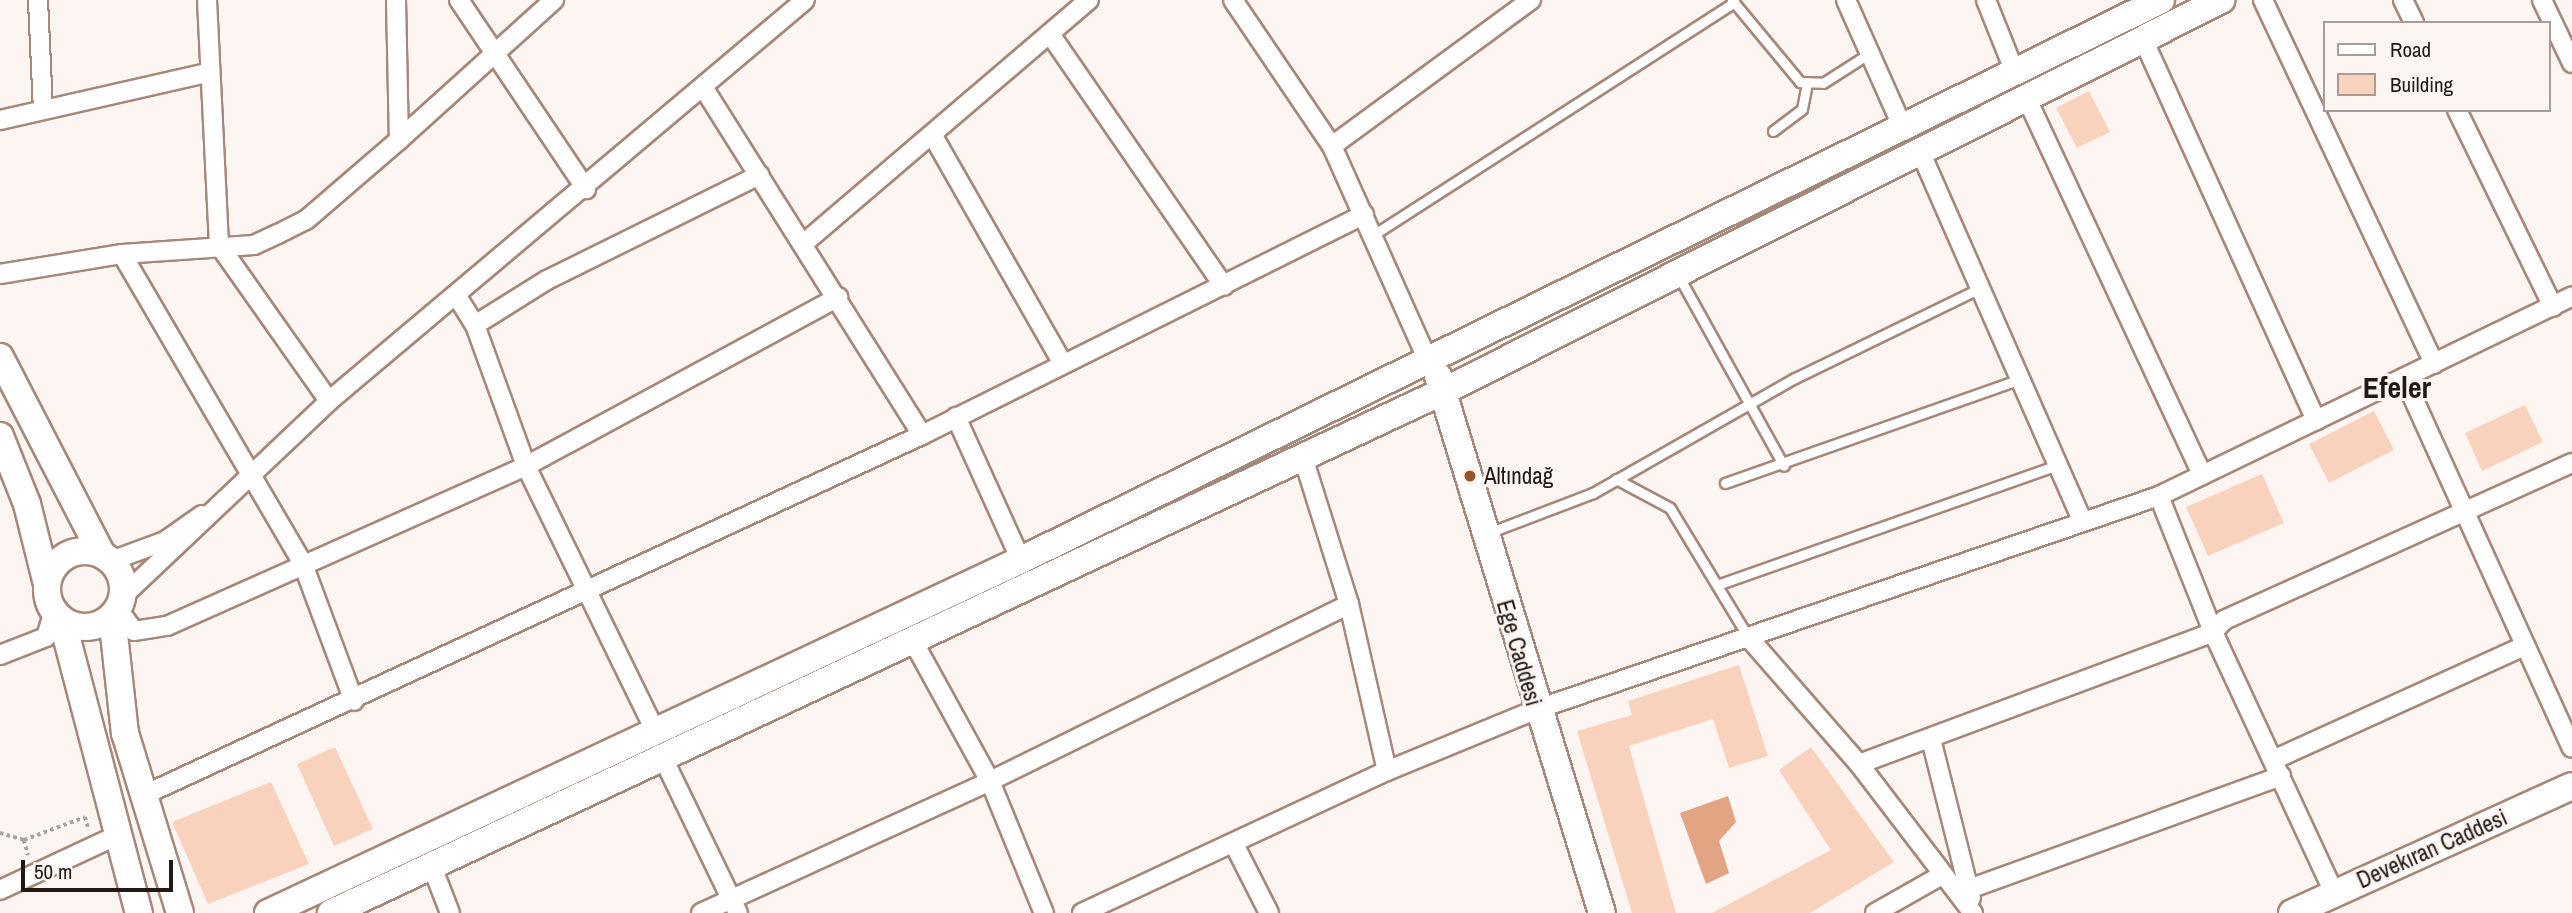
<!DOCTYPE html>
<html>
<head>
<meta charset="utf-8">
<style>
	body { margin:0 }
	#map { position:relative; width:2572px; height:913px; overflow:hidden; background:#fcf5f2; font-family:"Archivo Narrow",sans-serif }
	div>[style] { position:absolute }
	.water>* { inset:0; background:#e2a482 }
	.building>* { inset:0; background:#f9d2bd }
	.path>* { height:3.5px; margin-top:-1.75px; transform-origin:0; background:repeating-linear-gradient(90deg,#aba39f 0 3.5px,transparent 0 7px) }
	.roads { filter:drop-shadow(2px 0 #a58879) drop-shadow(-2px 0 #a58879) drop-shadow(0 2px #a58879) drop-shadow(0 -2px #a58879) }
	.lane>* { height:9px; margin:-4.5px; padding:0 4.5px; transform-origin:4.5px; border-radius:4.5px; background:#fff }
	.street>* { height:18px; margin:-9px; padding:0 9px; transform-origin:9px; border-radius:9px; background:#fff }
	.secondary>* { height:26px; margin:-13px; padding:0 13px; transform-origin:13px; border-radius:13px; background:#fff }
	.secondary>.ring { margin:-13px; padding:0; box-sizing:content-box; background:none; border:26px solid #fff; border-radius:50% }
	.dots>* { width:19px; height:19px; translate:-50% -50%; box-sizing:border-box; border:4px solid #fcf5f2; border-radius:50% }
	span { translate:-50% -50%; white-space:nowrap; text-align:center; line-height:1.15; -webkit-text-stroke:6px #fcf5f2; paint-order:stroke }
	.poi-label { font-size:23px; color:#231812 }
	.left { translate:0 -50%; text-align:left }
	.street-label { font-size:23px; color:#231812 }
	.district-label { font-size:30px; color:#231812; font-weight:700 }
	.legend { position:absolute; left:2323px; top:21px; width:228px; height:91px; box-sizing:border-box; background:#fcf5f2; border:2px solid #a59d98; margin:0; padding:9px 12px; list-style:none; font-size:21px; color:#231812 }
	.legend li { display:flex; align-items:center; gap:14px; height:35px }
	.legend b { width:35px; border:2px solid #a59d98 }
	.scale { position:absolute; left:21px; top:860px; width:152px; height:32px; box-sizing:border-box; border:4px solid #231812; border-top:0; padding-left:9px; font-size:21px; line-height:24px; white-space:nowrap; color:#231812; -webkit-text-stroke:5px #fcf5f2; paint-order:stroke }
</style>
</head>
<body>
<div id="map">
	<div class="water">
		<i style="clip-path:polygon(1728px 796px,1736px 822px,1719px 841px,1729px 873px,1706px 884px,1680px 813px)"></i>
	</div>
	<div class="building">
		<i style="clip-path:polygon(2089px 91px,2110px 132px,2077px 148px,2056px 108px)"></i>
		<i style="clip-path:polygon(2525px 405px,2543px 442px,2482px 471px,2465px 433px)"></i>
		<i style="clip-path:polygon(2374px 411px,2394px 450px,2329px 483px,2309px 444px)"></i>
		<i style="clip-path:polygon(2262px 474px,2284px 523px,2208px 556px,2186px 507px)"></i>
		<i style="clip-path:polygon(1739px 665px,1768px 756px,1729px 768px,1713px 719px,1629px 746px,1676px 913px,1632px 913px,1577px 731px,1632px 715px,1628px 701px)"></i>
		<i style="clip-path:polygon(335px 747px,373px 829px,334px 846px,297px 764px)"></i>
		<i style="clip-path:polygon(1811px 747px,1894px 862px,1810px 913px,1712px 913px,1831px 850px,1779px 770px)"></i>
		<i style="clip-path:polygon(271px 782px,309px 864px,208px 904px,172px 822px)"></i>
	</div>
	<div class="path">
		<i style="left:0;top:833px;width:25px;rotate:16deg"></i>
		<i style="left:24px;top:840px;width:16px;rotate:75deg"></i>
		<i style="left:24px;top:840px;width:65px;rotate:-20.7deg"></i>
		<i style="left:85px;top:817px;width:14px;rotate:73deg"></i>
	</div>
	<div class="roads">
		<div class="lane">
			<i style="left:1732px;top:0;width:107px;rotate:50.3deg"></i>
			<i style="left:1800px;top:82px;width:23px;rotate:2deg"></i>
			<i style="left:1823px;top:83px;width:56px;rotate:-32.6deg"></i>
			<i style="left:1773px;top:131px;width:36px;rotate:-37deg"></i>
			<i style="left:1802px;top:109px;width:25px;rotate:-79deg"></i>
			<i style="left:1373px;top:235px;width:430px;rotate:-32.8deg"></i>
			<i style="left:1678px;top:275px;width:218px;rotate:61deg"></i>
			<i style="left:1616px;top:479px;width:61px;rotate:28.2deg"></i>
			<i style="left:1670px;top:508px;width:151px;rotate:58.8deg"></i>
			<i style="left:1725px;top:483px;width:314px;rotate:-19.4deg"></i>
			<i style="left:1488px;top:533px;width:112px;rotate:-20.9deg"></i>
			<i style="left:1593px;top:493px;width:232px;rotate:-29.7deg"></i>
			<i style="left:1795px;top:378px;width:206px;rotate:-25.9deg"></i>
			<i style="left:1717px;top:585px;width:361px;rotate:-19.4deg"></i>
		</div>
		<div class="street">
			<i style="left:38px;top:0;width:109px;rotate:87.4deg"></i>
			<i style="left:207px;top:0;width:245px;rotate:87.2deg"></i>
			<i style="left:219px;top:245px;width:191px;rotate:54.8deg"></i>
			<i style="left:396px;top:0;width:140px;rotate:88.8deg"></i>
			<i style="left:459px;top:0;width:228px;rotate:56.1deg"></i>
			<i style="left:1233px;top:0;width:176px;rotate:55.9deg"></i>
			<i style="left:1332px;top:146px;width:232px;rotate:65.9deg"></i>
			<i style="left:1846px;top:0;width:142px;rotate:66deg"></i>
			<i style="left:1986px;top:0;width:81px;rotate:68.2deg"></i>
			<i style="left:2263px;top:0;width:402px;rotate:64.8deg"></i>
			<i style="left:2403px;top:0;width:25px;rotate:64deg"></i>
			<i style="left:2542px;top:0;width:70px;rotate:64.5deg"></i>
			<i style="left:1050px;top:34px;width:306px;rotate:55.4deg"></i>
			<i style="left:2143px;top:39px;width:419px;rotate:65.6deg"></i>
			<i style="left:703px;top:87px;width:411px;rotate:57.8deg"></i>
			<i style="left:2027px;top:99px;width:415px;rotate:65deg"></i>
			<i style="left:2457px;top:110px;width:219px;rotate:64deg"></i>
			<i style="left:0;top:120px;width:212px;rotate:-12.8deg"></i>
			<i style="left:933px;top:136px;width:262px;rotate:60.3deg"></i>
			<i style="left:1332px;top:146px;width:247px;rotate:-36.3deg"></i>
			<i style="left:1920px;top:151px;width:405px;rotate:66.3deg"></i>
			<i style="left:803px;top:244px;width:376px;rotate:-40.5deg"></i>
			<i style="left:122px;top:254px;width:359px;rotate:59.7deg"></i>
			<i style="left:303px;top:564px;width:146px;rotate:69.6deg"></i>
			<i style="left:0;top:274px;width:124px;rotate:-9.3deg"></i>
			<i style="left:122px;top:254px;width:132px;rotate:-3.9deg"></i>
			<i style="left:254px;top:245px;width:26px;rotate:-25deg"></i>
			<i style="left:278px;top:234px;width:31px;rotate:-27deg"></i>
			<i style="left:306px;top:220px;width:123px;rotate:-40.7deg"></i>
			<i style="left:399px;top:140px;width:209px;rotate:-42.1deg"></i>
			<i style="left:458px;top:298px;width:32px;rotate:58deg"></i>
			<i style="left:475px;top:325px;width:150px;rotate:70.1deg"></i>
			<i style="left:526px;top:466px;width:297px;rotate:64deg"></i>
			<i style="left:475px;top:325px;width:85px;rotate:-32deg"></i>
			<i style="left:547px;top:280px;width:237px;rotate:-26.3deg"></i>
			<i style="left:2404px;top:378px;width:406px;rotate:65.6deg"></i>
			<i style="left:956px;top:417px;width:157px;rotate:65.6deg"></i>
			<i style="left:1302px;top:454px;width:157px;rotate:72.6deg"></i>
			<i style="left:1349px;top:604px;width:171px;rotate:77.2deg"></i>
			<i style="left:2159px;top:496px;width:146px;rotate:68.3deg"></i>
			<i style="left:2213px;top:632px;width:288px;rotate:65.1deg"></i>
			<i style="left:111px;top:561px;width:58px;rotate:-20.3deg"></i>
			<i style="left:165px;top:541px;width:45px;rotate:-35.1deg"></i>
			<i style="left:122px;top:597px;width:285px;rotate:-43.4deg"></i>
			<i style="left:329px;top:401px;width:622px;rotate:-40.11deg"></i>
			<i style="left:118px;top:609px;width:27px;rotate:54deg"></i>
			<i style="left:134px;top:631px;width:33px;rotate:-9deg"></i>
			<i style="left:167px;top:626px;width:393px;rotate:-24deg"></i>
			<i style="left:526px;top:466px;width:355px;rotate:-28.4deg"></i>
			<i style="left:1749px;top:638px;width:167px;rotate:48.9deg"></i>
			<i style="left:1859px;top:764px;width:188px;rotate:52.6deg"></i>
			<i style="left:913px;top:641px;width:160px;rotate:61.2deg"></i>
			<i style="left:990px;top:781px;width:143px;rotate:67.8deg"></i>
			<i style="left:0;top:655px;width:49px;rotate:-21.4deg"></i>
			<i style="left:46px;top:637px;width:27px;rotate:-73deg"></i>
			<i style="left:1931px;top:739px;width:164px;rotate:75.9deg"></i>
			<i style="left:664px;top:760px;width:170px;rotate:64.2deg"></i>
			<i style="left:2273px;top:760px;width:273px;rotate:-24.4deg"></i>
			<i style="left:1859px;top:764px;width:378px;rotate:-20.4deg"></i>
			<i style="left:2213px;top:632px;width:16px;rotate:-47deg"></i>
			<i style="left:2224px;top:620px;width:382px;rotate:-24.3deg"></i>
			<i style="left:142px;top:796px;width:859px;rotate:-24.84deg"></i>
			<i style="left:922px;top:435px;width:494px;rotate:-26.5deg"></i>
			<i style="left:1235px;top:846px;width:75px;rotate:63.1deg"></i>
			<i style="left:433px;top:869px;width:47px;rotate:68.9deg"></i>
			<i style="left:1969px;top:889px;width:332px;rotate:-19.9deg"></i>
			<i style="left:0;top:890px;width:130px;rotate:-25deg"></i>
			<i style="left:701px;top:913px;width:318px;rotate:-24.5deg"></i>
			<i style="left:990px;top:781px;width:400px;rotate:-26.2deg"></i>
			<i style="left:1082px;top:913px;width:336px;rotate:-25deg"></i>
			<i style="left:1387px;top:771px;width:160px;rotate:-22.4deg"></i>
			<i style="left:1535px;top:710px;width:660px;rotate:-18.93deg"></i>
			<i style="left:2159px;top:496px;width:459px;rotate:-25.8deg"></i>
			<i style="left:1875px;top:913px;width:75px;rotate:-29.6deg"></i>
		</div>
		<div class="secondary">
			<i style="left:0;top:357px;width:223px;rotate:62.7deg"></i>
			<i style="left:1438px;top:376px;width:561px;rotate:73.02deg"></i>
			<i style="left:0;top:436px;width:73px;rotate:68.3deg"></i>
			<i style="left:27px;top:504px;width:82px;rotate:76deg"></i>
			<i class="ring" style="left:47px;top:551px;width:50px;height:50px"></i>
			<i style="left:112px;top:616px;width:118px;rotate:83.7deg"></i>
			<i style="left:125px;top:733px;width:188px;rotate:73deg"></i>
			<i style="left:62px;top:620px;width:303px;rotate:75.3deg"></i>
			<i style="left:268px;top:913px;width:832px;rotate:-25.12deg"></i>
			<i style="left:1021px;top:560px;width:1270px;rotate:-26.16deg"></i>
			<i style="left:331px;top:913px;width:1232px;rotate:-25.13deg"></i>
			<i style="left:1446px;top:390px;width:868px;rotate:-26.71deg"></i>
			<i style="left:2292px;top:913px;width:307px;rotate:-24.4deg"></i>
		</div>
	</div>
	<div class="dots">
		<i style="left:1470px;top:476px;background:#9a542a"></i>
	</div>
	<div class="poi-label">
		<span class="left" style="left:1484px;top:476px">Altındağ</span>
	</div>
	<div class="street-label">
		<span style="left:1519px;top:653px;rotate:74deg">Ege Caddesi</span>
		<span style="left:2432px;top:849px;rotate:-24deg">Devekıran Caddesi</span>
	</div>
	<div class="district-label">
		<span style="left:2397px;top:387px">Efeler</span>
	</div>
	<ul class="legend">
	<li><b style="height:9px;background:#fff"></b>Road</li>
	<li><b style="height:19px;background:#f9d2bd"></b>Building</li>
	</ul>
	<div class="scale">50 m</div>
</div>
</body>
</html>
